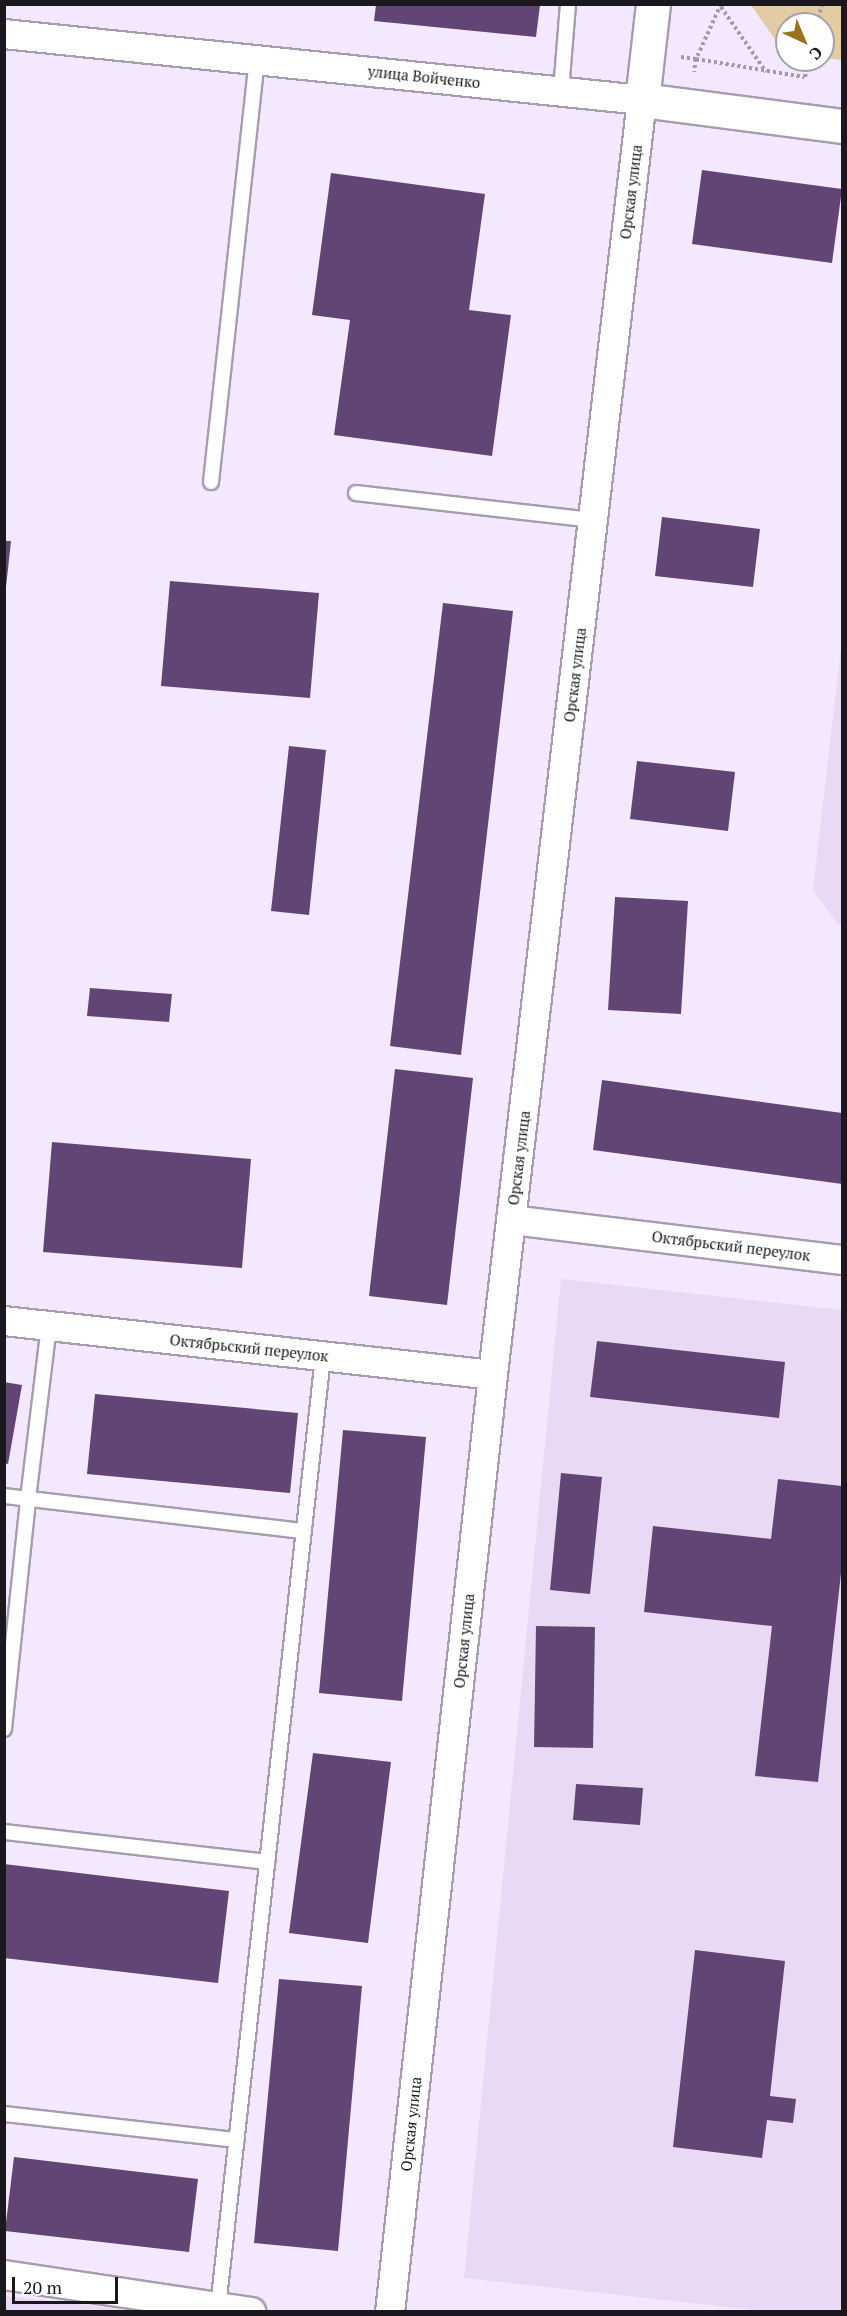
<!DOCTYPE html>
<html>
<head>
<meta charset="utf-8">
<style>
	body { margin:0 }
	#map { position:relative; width:847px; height:2316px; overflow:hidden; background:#f4e8fe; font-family:"PT Serif",serif }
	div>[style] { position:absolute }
	.built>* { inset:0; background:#e9d9f5 }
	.green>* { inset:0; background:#e3cca4 }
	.building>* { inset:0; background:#614574 }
	.path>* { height:4px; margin-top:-2px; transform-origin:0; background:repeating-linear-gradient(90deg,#a299aa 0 3px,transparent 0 6px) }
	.roads { filter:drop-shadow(2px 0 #a89cb0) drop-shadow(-2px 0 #a89cb0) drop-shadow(0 2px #a89cb0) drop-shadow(0 -2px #a89cb0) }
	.lane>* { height:14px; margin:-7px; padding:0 7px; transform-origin:7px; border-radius:7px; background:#fff }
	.street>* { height:28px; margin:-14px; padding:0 14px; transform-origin:14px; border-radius:14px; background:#fff }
	.secondary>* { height:33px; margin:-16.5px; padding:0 16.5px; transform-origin:16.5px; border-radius:16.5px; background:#fff }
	span { translate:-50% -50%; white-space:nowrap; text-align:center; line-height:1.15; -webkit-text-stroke:6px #fff; paint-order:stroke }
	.street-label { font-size:15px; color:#1b171e }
	.frame { position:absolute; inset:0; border:6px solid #1b171e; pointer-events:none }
	.north { position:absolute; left:775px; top:12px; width:60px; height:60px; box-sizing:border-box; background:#fff; border:2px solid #a4a2a5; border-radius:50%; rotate:136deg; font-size:16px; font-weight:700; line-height:24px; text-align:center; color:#1b171e }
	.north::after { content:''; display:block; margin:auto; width:21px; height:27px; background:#99721e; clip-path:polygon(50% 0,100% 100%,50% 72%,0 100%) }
	.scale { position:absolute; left:12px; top:2277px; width:106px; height:27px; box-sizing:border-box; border:3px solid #1b171e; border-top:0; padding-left:8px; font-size:18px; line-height:21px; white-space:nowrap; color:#1b171e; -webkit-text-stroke:4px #fff; paint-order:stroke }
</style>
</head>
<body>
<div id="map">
	<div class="built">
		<i style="clip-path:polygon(842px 639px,842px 924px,838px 924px,813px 890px)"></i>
		<i style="clip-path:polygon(561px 1279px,842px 1310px,842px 2311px,764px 2311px,464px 2278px)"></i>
		<i style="clip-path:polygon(5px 2296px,114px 2308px,127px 2311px,5px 2311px)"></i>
	</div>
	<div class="green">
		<i style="clip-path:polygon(751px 5px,842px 5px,842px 60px,823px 58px,823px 24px,787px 24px,787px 54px,785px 54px)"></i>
	</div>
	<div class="building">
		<i style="clip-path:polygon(376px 5px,540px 5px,536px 37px,374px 21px)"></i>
		<i style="clip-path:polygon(702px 170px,842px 189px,832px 263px,692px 244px)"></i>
		<i style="clip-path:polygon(331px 173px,485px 194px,469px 310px,511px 315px,492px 456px,334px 435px,350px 320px,312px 315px)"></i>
		<i style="clip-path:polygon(662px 517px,760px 529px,753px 587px,655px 576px)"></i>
		<i style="clip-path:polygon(4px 541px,11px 541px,6px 587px,4px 587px)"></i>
		<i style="clip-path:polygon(170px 581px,319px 593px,310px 698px,161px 686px)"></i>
		<i style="clip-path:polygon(443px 603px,513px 611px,461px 1055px,390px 1046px)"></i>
		<i style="clip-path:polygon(289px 746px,326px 750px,309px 915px,271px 911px)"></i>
		<i style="clip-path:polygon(637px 761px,735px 772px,728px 831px,630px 819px)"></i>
		<i style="clip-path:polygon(615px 897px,688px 901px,681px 1014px,608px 1010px)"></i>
		<i style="clip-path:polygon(90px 988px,172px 994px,169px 1022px,87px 1016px)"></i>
		<i style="clip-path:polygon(395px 1069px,473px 1078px,447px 1305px,369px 1296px)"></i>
		<i style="clip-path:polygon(602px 1080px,842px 1113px,842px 1184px,593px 1150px)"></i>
		<i style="clip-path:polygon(52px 1142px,251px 1159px,242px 1268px,43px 1252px)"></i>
		<i style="clip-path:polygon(597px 1341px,785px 1362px,779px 1418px,590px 1397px)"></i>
		<i style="clip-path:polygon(4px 1382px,22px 1385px,8px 1464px,4px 1463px)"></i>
		<i style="clip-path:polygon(95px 1394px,298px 1413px,290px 1493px,87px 1474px)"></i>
		<i style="clip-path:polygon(343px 1430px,426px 1437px,402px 1701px,319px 1693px)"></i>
		<i style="clip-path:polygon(561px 1473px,602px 1477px,590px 1594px,550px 1590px)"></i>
		<i style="clip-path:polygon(778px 1479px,842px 1486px,842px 1564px,818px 1782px,755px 1776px,772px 1626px,644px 1612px,653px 1526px,771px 1539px)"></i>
		<i style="clip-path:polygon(536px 1626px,595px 1627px,593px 1748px,534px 1747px)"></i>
		<i style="clip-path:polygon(313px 1753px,391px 1762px,368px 1943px,289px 1933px)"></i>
		<i style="clip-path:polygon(576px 1784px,643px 1788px,640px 1825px,573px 1820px)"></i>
		<i style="clip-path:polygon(4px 1864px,229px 1891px,218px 1983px,4px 1958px)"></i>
		<i style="clip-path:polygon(695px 1950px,785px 1961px,770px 2096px,796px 2099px,793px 2123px,767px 2120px,762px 2158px,673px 2147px)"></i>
		<i style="clip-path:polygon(279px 1979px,362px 1986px,338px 2251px,254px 2243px)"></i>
		<i style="clip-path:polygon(14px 2157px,198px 2179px,189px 2252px,5px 2231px)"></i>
	</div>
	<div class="path">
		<i style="left:721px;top:4px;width:60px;rotate:114.4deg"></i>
		<i style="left:696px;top:59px;width:110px;rotate:9.4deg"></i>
		<i style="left:805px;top:77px;width:17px;rotate:-77deg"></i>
		<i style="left:721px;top:7px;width:79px;rotate:55.3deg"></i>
		<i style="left:817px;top:24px;width:21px;rotate:-76deg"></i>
		<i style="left:681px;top:57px;width:15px;rotate:8deg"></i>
		<i style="left:696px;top:59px;width:13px;rotate:99deg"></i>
	</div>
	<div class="roads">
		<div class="lane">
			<i style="left:561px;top:91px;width:87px;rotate:-85.4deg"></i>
			<i style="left:211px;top:482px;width:424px;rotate:-83.8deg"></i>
			<i style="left:356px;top:493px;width:239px;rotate:6.5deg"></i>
			<i style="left:4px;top:1496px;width:302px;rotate:6.7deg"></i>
			<i style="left:4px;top:1729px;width:231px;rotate:-84deg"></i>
			<i style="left:28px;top:1499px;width:174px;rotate:-83.1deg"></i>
			<i style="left:4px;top:1832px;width:265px;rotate:6.5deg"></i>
			<i style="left:4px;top:2114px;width:234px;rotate:6.4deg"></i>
			<i style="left:218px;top:2307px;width:956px;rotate:-83.69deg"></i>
		</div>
		<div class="street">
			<i style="left:4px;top:34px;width:641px;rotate:5.91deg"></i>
			<i style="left:642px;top:100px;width:1284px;rotate:96.67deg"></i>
			<i style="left:493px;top:1375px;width:943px;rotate:96.27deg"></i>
			<i style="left:512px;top:1220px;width:332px;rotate:6.9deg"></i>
			<i style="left:4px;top:1321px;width:492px;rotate:6.3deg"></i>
			<i style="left:4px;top:2275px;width:250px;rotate:8.5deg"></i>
		</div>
		<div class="secondary">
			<i style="left:653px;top:4px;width:97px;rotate:96.5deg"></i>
			<i style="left:642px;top:100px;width:202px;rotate:7.4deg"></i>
		</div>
	</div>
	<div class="street-label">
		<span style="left:424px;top:77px;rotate:6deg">улица Войченко</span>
		<span style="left:631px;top:192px;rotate:-83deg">Орская улица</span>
		<span style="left:575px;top:675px;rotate:-83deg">Орская улица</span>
		<span style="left:519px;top:1158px;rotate:-83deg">Орская улица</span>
		<span style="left:731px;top:1246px;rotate:7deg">Октябрьский переулок</span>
		<span style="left:249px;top:1348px;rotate:6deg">Октябрьский переулок</span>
		<span style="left:464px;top:1641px;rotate:-84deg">Орская улица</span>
		<span style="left:411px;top:2124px;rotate:-84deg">Орская улица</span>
	</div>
	<div class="frame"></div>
	<div class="north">С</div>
	<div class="scale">20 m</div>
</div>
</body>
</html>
